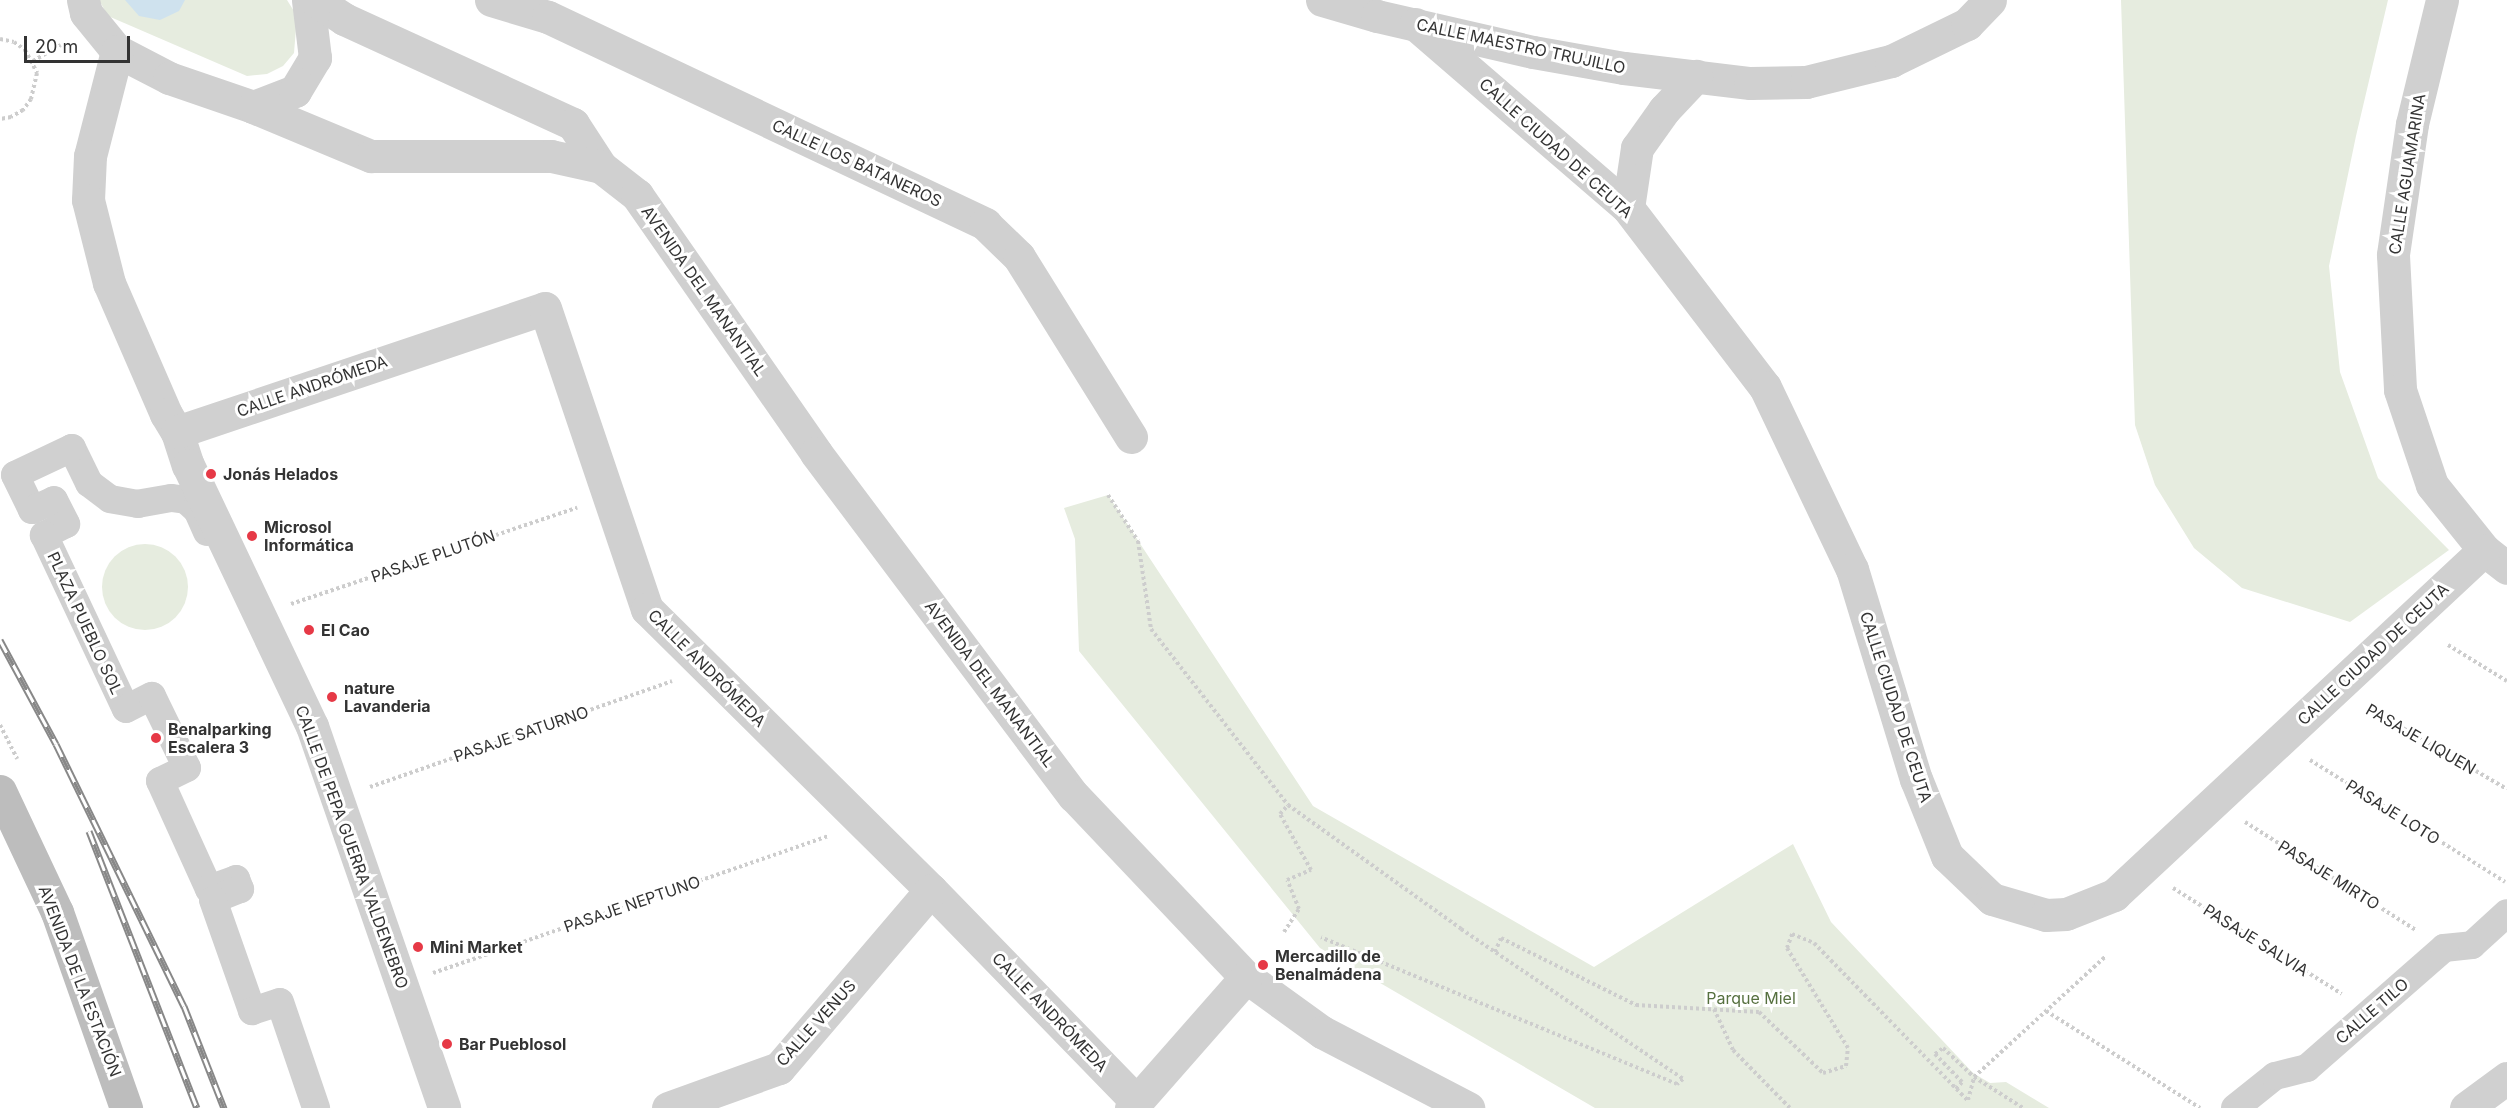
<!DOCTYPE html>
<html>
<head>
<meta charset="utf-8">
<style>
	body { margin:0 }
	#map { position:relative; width:2507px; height:1108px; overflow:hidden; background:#fff; font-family:Inter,sans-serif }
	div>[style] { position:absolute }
	.green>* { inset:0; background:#e6ecdf }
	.round { border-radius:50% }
	.water>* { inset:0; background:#cfe2ee }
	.path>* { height:4px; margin-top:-2px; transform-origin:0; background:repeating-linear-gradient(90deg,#cdcdcd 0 3px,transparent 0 6px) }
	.pedestrian>* { height:28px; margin:-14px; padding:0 14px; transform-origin:14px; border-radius:14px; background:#d0d0d0 }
	.minor>* { height:33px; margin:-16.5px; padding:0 16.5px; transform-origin:16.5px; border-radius:16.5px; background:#d0d0d0 }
	.secondary>* { height:33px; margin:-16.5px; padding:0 16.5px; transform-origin:16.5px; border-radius:16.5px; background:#bdbdbd }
	.rail>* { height:7px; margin-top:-3.5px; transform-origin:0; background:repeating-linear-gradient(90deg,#fff 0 14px,#888 0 28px); box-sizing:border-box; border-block:2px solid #888 }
	.dots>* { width:16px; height:16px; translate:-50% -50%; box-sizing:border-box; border:3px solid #fff; border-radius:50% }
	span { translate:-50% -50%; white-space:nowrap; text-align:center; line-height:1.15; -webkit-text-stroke:6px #fff; paint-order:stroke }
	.street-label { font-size:16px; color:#333 }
	.poi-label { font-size:16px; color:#333; font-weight:700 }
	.left { translate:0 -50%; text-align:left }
	.park-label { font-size:16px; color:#56703f }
	.scale { position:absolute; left:24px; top:36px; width:106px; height:27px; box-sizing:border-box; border:3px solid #333; border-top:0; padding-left:8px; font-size:18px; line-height:21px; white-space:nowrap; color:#333; -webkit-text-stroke:4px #fff; paint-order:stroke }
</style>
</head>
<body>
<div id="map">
	<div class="green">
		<i style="clip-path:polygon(99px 0,287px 0,297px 16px,294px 53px,283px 66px,267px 74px,247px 76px,108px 16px)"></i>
		<i style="clip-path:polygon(2121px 0,2388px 0,2356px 136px,2329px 266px,2340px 372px,2378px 478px,2449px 550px,2350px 622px,2242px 588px,2194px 548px,2155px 485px,2135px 425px)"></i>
		<i style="clip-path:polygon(1108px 495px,1313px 806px,1594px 967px,1793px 844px,1831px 922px,1973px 1073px,1990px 1083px,2006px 1082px,2049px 1108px,1595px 1108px,1320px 948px,1079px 651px,1075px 539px,1064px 508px)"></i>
		<i class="round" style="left:102px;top:544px;width:86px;height:86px"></i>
	</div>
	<div class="water">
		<i style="clip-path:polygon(125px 0,185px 0,179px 11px,160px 20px,139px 16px)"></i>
	</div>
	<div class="path">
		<i style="left:0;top:39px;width:14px;rotate:12deg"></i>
		<i style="left:14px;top:42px;width:14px;rotate:36deg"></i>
		<i style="left:25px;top:50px;width:26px;rotate:62deg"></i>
		<i style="left:37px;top:73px;width:27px;rotate:103deg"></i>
		<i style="left:31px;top:99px;width:14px;rotate:126deg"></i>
		<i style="left:23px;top:110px;width:14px;rotate:150deg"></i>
		<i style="left:11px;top:117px;width:11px;rotate:170deg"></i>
		<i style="left:33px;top:61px;width:32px;rotate:-30deg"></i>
		<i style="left:1108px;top:495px;width:55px;rotate:56.9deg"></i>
		<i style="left:1138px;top:541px;width:89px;rotate:81.6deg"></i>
		<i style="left:1151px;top:629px;width:223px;rotate:52.1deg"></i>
		<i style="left:1288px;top:805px;width:213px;rotate:35.6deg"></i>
		<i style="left:1461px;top:929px;width:268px;rotate:34deg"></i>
		<i style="left:1683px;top:1079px;width:8px;rotate:140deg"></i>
		<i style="left:1677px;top:1084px;width:385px;rotate:-157.6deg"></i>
		<i style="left:291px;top:604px;width:302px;rotate:-18.6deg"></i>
		<i style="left:2448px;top:645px;width:69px;rotate:31.4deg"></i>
		<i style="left:2367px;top:707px;width:162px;rotate:30.4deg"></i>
		<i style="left:0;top:725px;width:38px;rotate:63deg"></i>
		<i style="left:2310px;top:760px;width:230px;rotate:32deg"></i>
		<i style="left:370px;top:787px;width:320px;rotate:-19.3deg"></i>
		<i style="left:2245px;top:822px;width:202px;rotate:32.3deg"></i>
		<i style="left:2173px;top:888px;width:199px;rotate:32.1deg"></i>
		<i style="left:1284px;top:932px;width:27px;rotate:-57deg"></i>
		<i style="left:1299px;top:909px;width:31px;rotate:-112deg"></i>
		<i style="left:1287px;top:880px;width:26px;rotate:-23deg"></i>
		<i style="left:1311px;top:870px;width:64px;rotate:-119deg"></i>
		<i style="left:1280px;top:814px;width:12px;rotate:-48deg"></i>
		<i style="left:1495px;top:952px;width:15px;rotate:-67deg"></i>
		<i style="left:1501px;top:938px;width:151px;rotate:26.4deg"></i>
		<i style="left:1636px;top:1005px;width:123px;rotate:3.3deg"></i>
		<i style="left:1759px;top:1012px;width:88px;rotate:43.6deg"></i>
		<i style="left:1823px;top:1073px;width:24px;rotate:-17deg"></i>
		<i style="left:1846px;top:1066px;width:18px;rotate:-84deg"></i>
		<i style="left:1848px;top:1048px;width:117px;rotate:-121.4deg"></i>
		<i style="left:1787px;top:948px;width:15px;rotate:-70deg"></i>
		<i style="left:1792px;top:934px;width:24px;rotate:22deg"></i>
		<i style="left:1814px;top:943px;width:221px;rotate:45.7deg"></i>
		<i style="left:433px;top:973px;width:418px;rotate:-19.1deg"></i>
		<i style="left:1714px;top:1009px;width:45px;rotate:65.1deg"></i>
		<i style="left:1733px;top:1050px;width:81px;rotate:45.5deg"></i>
		<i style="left:2046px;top:1011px;width:182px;rotate:32.2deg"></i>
		<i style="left:1956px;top:1089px;width:9px;rotate:-49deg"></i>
		<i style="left:1962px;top:1082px;width:39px;rotate:-134deg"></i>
		<i style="left:1935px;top:1054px;width:10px;rotate:-37deg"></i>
		<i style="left:1943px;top:1048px;width:42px;rotate:43.1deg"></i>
		<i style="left:1974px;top:1077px;width:58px;rotate:32.3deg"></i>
		<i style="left:1968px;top:1100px;width:24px;rotate:-75deg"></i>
		<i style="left:1974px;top:1077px;width:179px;rotate:-42.5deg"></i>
	</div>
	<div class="pedestrian">
		<i style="left:207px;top:532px;width:24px;rotate:-114deg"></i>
		<i style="left:197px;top:510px;width:15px;rotate:-138deg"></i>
		<i style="left:186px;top:500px;width:15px;rotate:-172deg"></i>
		<i style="left:171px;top:498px;width:34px;rotate:170deg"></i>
		<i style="left:138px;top:504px;width:28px;rotate:-170deg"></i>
		<i style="left:110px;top:499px;width:26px;rotate:-143deg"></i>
		<i style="left:89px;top:483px;width:39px;rotate:-116deg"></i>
		<i style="left:72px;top:448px;width:63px;rotate:154.7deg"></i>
		<i style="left:15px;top:475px;width:39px;rotate:64deg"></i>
		<i style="left:32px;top:510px;width:24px;rotate:-24deg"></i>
		<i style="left:54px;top:500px;width:27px;rotate:63deg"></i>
		<i style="left:66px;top:524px;width:25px;rotate:153deg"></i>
		<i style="left:44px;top:535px;width:192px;rotate:64.8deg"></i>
		<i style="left:126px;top:709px;width:29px;rotate:-27deg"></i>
		<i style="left:152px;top:696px;width:80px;rotate:64.1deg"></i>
		<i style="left:187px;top:768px;width:30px;rotate:154deg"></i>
		<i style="left:160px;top:781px;width:119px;rotate:65.6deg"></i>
		<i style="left:209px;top:889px;width:29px;rotate:-20deg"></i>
		<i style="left:236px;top:879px;width:11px;rotate:68deg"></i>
		<i style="left:240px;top:889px;width:29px;rotate:158deg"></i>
		<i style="left:213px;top:900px;width:118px;rotate:70.6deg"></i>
		<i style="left:252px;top:1011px;width:29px;rotate:-18deg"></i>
		<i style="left:280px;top:1002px;width:112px;rotate:71.2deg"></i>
		<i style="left:2235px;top:1108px;width:51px;rotate:-38.7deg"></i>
		<i style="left:2275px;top:1076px;width:33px;rotate:-14deg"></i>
		<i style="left:2307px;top:1068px;width:182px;rotate:-41.2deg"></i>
		<i style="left:2444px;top:948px;width:28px;rotate:-6deg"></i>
		<i style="left:2472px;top:945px;width:47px;rotate:-42.4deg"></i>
	</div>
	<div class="minor">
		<i style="left:83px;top:0;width:13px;rotate:77deg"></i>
		<i style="left:86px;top:13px;width:49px;rotate:50.8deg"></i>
		<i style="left:117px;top:51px;width:59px;rotate:27.4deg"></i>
		<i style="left:169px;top:78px;width:89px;rotate:19deg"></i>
		<i style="left:253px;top:107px;width:45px;rotate:-20.9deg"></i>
		<i style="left:295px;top:91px;width:39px;rotate:-59deg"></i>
		<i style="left:315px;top:58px;width:58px;rotate:-96.9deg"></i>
		<i style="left:315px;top:0;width:35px;rotate:33deg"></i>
		<i style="left:344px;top:19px;width:252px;rotate:24.6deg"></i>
		<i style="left:573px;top:124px;width:51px;rotate:56.9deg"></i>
		<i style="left:601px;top:167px;width:46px;rotate:37.9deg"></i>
		<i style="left:637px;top:195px;width:314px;rotate:55.2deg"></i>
		<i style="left:816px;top:453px;width:429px;rotate:53.1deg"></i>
		<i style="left:1074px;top:796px;width:250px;rotate:46.5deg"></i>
		<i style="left:1246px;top:977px;width:94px;rotate:35.9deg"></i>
		<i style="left:1322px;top:1032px;width:165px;rotate:27.5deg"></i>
		<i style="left:491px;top:0;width:59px;rotate:16.6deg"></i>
		<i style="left:548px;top:17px;width:484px;rotate:25.3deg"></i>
		<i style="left:985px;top:224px;width:47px;rotate:44.1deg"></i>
		<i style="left:1019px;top:257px;width:212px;rotate:58.1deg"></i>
		<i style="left:1322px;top:0;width:57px;rotate:16.2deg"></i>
		<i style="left:1377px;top:16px;width:160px;rotate:13deg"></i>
		<i style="left:1533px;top:52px;width:92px;rotate:10deg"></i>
		<i style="left:1624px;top:68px;width:127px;rotate:6.8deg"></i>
		<i style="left:1750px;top:83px;width:56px;rotate:-1deg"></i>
		<i style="left:1806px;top:82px;width:88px;rotate:-13.9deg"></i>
		<i style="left:1891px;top:61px;width:85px;rotate:-26deg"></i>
		<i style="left:1967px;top:24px;width:33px;rotate:-46deg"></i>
		<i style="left:2442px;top:0;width:128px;rotate:103.6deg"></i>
		<i style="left:2412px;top:124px;width:132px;rotate:98.3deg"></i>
		<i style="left:2393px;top:255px;width:135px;rotate:87deg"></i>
		<i style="left:2400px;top:390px;width:100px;rotate:71.4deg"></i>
		<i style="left:2432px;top:485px;width:83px;rotate:51.3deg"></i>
		<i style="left:2484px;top:550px;width:29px;rotate:38deg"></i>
		<i style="left:1415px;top:24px;width:281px;rotate:40.8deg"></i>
		<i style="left:1628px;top:208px;width:225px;rotate:52.6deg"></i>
		<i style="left:1765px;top:387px;width:202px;rotate:64.5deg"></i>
		<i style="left:1852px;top:569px;width:220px;rotate:73.1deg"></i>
		<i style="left:1916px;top:779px;width:83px;rotate:68.1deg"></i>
		<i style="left:1947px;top:856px;width:62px;rotate:43.7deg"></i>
		<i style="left:1992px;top:899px;width:56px;rotate:16.5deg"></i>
		<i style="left:2046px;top:915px;width:20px;rotate:-3deg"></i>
		<i style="left:2066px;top:914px;width:52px;rotate:-21.6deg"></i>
		<i style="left:2114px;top:895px;width:506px;rotate:-43deg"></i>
		<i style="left:117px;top:51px;width:108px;rotate:104.4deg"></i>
		<i style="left:90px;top:156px;width:44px;rotate:92.6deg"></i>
		<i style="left:88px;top:200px;width:86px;rotate:75.8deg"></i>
		<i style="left:109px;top:283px;width:143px;rotate:66.5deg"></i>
		<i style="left:166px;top:414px;width:21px;rotate:59deg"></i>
		<i style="left:177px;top:432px;width:35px;rotate:72deg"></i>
		<i style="left:188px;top:465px;width:289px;rotate:64.6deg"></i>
		<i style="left:312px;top:726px;width:404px;rotate:70.9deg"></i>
		<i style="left:253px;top:107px;width:128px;rotate:22.6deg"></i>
		<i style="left:371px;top:156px;width:180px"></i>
		<i style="left:551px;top:156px;width:51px;rotate:12.4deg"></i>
		<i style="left:1628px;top:208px;width:61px;rotate:-81.5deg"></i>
		<i style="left:1637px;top:148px;width:47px;rotate:-54.6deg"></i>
		<i style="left:1664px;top:110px;width:47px;rotate:-46.7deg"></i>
		<i style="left:177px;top:432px;width:388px;rotate:-18.6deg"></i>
		<i style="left:545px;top:308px;width:318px;rotate:71.3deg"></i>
		<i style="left:647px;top:609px;width:400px;rotate:44.7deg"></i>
		<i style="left:931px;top:890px;width:296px;rotate:45.8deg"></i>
		<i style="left:668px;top:1108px;width:118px;rotate:-19.8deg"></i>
		<i style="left:779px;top:1068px;width:234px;rotate:-49.5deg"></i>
		<i style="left:1131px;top:1108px;width:174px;rotate:-48.7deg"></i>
		<i style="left:2466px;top:1108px;width:51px;rotate:-36.2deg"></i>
	</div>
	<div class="secondary">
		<i style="left:0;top:791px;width:134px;rotate:64.8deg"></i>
		<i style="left:57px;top:912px;width:208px;rotate:70.6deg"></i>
	</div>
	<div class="rail">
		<i style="left:0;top:640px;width:118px;rotate:61.7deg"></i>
		<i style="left:56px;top:744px;width:292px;rotate:64deg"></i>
		<i style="left:184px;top:1006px;width:110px;rotate:68.6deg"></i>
		<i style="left:89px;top:831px;width:297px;rotate:68.7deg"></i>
	</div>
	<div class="dots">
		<i style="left:211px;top:474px;background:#e63946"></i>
		<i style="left:252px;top:536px;background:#e63946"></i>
		<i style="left:309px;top:630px;background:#e63946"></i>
		<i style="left:332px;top:697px;background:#e63946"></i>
		<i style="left:156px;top:738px;background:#e63946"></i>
		<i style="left:418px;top:947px;background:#e63946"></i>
		<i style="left:1263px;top:965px;background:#e63946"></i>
		<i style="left:447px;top:1044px;background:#e63946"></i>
	</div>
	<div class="street-label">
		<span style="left:1521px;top:46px;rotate:12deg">CALLE MAESTRO TRUJILLO</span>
		<span style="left:1556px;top:148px;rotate:42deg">CALLE CIUDAD DE CEUTA</span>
		<span style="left:857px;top:163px;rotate:25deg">CALLE LOS BATANEROS</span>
		<span style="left:2407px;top:174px;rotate:-81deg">CALLE AGUAMARINA</span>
		<span style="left:704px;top:291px;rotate:55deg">AVENIDA DEL MANANTIAL</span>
		<span style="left:312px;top:386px;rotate:-19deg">CALLE ANDRÓMEDA</span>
		<span style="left:433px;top:556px;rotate:-19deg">PASAJE PLUTÓN</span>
		<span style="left:85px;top:623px;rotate:65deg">PLAZA PUEBLO SOL</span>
		<span style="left:2373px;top:654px;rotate:-43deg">CALLE CIUDAD DE CEUTA</span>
		<span style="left:707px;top:668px;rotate:45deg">CALLE ANDRÓMEDA</span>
		<span style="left:990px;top:684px;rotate:53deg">AVENIDA DEL MANANTIAL</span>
		<span style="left:1896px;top:707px;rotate:72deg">CALLE CIUDAD DE CEUTA</span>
		<span style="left:521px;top:734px;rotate:-19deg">PASAJE SATURNO</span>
		<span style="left:2421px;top:739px;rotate:30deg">PASAJE LIQUEN</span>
		<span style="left:2393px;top:812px;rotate:32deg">PASAJE LOTO</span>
		<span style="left:352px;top:847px;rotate:70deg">CALLE DE PEPA GUERRA VALDENEBRO</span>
		<span style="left:2329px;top:875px;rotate:32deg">PASAJE MIRTO</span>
		<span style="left:632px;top:904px;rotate:-19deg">PASAJE NEPTUNO</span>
		<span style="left:2256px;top:940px;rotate:32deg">PASAJE SALVIA</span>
		<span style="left:80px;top:981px;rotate:69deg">AVENIDA DE LA ESTACIÓN</span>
		<span style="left:2372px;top:1011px;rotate:-41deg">CALLE TILO</span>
		<span style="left:1050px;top:1012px;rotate:46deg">CALLE ANDRÓMEDA</span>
		<span style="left:816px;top:1023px;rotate:-48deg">CALLE VENUS</span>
	</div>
	<div class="poi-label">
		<span class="left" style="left:223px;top:474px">Jonás Helados</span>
		<span class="left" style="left:264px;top:536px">Microsol<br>Informática</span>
		<span class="left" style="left:321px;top:630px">El Cao</span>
		<span class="left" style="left:344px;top:697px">nature<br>Lavanderia</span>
		<span class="left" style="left:168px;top:738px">Benalparking<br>Escalera 3</span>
		<span class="left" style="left:430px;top:947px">Mini Market</span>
		<span class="left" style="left:1275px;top:965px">Mercadillo de<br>Benalmádena</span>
		<span class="left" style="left:459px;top:1044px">Bar Pueblosol</span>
	</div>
	<div class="park-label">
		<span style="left:1751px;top:998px">Parque Miel</span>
	</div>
	<div class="scale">20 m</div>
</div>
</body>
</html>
